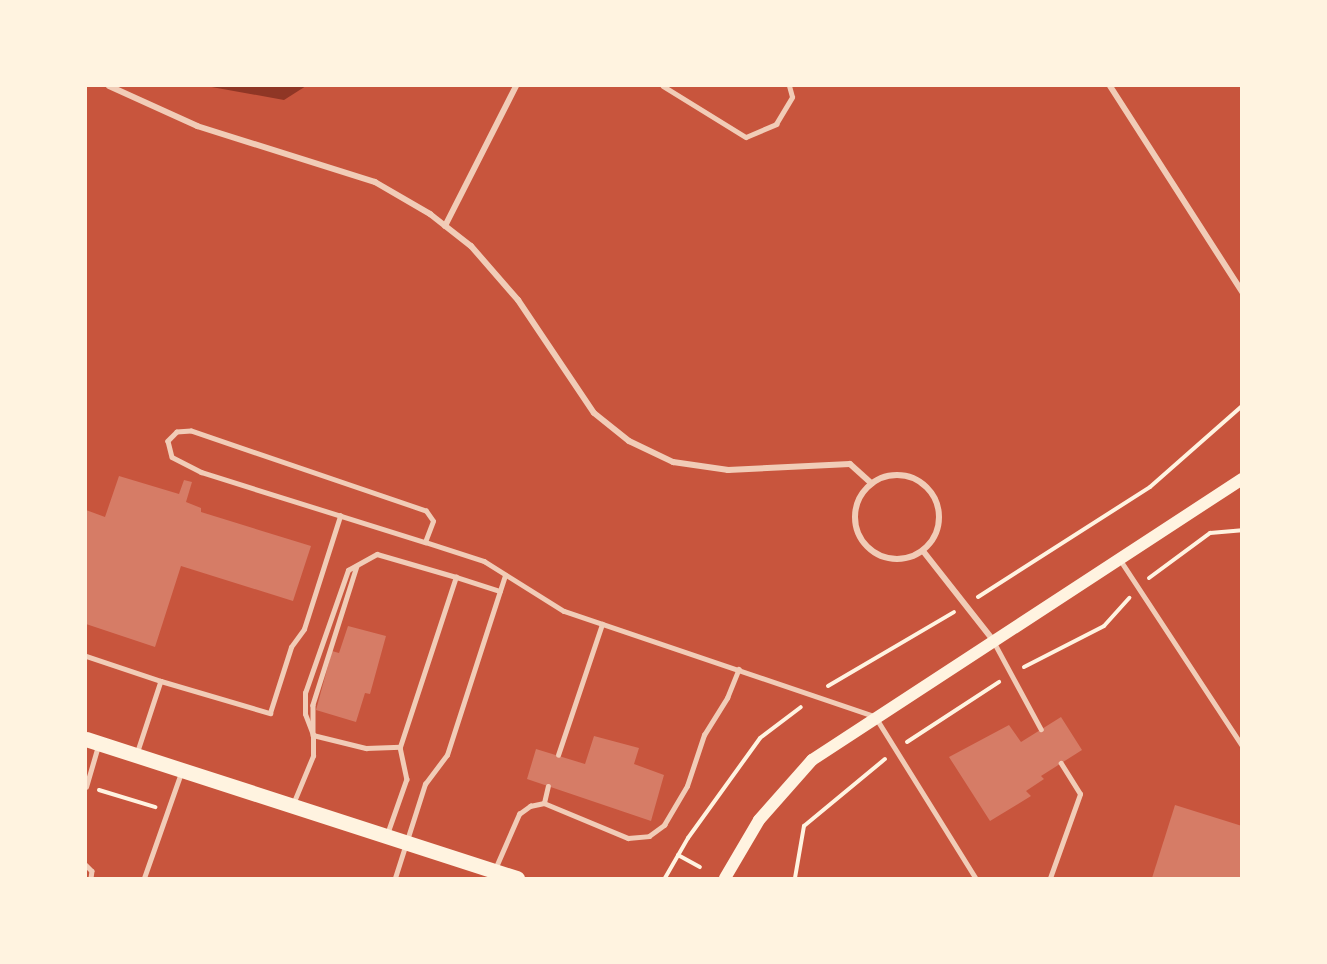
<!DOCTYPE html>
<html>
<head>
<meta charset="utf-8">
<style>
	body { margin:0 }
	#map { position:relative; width:1327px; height:964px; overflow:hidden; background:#c8553d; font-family:"Public Sans",sans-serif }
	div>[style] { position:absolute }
	.water>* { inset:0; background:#8f3625 }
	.building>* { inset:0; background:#d67c66 }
	.path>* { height:4px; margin:-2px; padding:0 2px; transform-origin:2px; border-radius:2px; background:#fff3e0 }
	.service>* { height:4.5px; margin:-2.25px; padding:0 2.25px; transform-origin:2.25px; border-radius:2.25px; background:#f1ccb7 }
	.minor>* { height:6px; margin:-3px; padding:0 3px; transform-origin:3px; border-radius:3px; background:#f1ccb7 }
	.minor>.ring { margin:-3px; padding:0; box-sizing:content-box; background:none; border:6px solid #f1ccb7; border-radius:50% }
	.secondary>* { height:12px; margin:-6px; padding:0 6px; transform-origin:6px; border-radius:6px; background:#fff3e0 }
	.primary>* { height:15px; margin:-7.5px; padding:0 7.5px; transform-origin:7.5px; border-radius:7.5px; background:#fff3e0 }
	span { translate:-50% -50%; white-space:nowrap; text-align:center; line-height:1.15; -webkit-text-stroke:6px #fff3e0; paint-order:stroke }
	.frame { position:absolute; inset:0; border:87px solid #fff3e0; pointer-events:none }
</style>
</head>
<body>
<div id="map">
	<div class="water">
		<i style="clip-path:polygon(206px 86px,306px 86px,284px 100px)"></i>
	</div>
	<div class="building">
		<i style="clip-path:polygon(119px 476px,179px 494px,184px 480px,192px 482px,186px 502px,201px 508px,201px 512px,311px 546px,293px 601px,181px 566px,155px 647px,86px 624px,86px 510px,105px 517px)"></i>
		<i style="clip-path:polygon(348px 626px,386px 636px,370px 694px,365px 693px,356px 722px,316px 710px,332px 651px,339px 653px)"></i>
		<i style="clip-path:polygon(1061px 717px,1082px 750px,1041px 776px,1044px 779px,1026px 791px,1031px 796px,990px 821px,949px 757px,1009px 725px,1021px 742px)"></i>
		<i style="clip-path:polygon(594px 736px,639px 748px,634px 764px,664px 775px,651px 821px,527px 779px,536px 749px,585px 764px)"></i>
		<i style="clip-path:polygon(1175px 805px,1242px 826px,1242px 878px,1152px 878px)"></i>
	</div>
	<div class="path">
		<i style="left:1149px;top:578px;width:76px;rotate:-36.4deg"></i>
		<i style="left:1210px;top:533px;width:32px;rotate:-5deg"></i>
		<i style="left:978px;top:597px;width:204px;rotate:-32.6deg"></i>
		<i style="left:1150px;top:487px;width:123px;rotate:-41.4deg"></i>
		<i style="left:1024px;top:667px;width:90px;rotate:-27.1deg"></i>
		<i style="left:1104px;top:626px;width:38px;rotate:-48deg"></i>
		<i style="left:828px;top:686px;width:146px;rotate:-30.4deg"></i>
		<i style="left:907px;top:742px;width:110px;rotate:-33.1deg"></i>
		<i style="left:99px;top:790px;width:59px;rotate:16.9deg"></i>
		<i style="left:678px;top:855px;width:25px;rotate:29deg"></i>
		<i style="left:665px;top:878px;width:46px;rotate:-60.1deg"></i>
		<i style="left:688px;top:838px;width:123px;rotate:-54.2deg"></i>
		<i style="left:760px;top:738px;width:51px;rotate:-37.1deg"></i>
		<i style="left:795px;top:878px;width:53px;rotate:-80.2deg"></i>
		<i style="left:804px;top:826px;width:105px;rotate:-39.6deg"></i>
	</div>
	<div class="service">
		<i style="left:663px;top:86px;width:97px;rotate:31.6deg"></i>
		<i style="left:746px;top:137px;width:33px;rotate:-23deg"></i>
		<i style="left:776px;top:124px;width:31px;rotate:-59deg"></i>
		<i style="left:792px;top:97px;width:11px;rotate:-105deg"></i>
		<i style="left:425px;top:542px;width:22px;rotate:-69deg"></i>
		<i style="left:433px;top:521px;width:12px;rotate:-125deg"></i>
		<i style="left:426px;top:511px;width:248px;rotate:-161.2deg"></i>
		<i style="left:191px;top:431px;width:14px;rotate:176deg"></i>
		<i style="left:177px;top:432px;width:13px;rotate:135deg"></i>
		<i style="left:168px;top:441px;width:16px;rotate:76deg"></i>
		<i style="left:172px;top:457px;width:33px;rotate:27deg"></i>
		<i style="left:201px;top:472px;width:235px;rotate:17.4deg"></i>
		<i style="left:425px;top:542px;width:62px;rotate:17.9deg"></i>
		<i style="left:484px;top:561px;width:94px;rotate:32deg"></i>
		<i style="left:564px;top:611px;width:328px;rotate:18.7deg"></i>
		<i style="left:875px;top:716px;width:191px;rotate:58.1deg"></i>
		<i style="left:1121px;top:561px;width:220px;rotate:56.7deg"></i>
		<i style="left:357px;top:566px;width:146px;rotate:107.6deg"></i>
		<i style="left:313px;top:705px;width:30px;rotate:90deg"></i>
		<i style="left:313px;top:735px;width:55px;rotate:13.8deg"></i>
		<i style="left:366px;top:748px;width:34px;rotate:-2deg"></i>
		<i style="left:400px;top:747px;width:33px;rotate:78deg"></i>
		<i style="left:407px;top:779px;width:57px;rotate:109.4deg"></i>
		<i style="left:994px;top:642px;width:99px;rotate:61.6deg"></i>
		<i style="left:86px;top:656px;width:79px;rotate:18.4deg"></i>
		<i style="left:161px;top:681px;width:77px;rotate:108.2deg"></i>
		<i style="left:161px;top:681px;width:114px;rotate:16.4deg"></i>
		<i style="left:270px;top:713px;width:69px;rotate:-72.3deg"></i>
		<i style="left:291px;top:647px;width:22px;rotate:-54deg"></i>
		<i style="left:304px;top:629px;width:119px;rotate:-72.3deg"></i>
		<i style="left:400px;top:747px;width:179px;rotate:-71.8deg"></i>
		<i style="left:456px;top:577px;width:46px;rotate:17.7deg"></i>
		<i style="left:558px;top:755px;width:138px;rotate:-71.4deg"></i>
		<i style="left:86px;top:787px;width:43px;rotate:-73.7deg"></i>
		<i style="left:544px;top:803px;width:17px;rotate:-77deg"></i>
		<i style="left:293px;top:804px;width:52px;rotate:-67.4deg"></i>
		<i style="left:313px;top:756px;width:21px;rotate:-90deg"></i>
		<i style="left:313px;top:735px;width:22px;rotate:-111deg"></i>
		<i style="left:305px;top:714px;width:21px;rotate:-90deg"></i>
		<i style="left:305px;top:693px;width:130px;rotate:-70.7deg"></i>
		<i style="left:348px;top:570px;width:33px;rotate:-29deg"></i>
		<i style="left:377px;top:554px;width:82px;rotate:16.2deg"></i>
		<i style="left:86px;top:865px;width:8px;rotate:45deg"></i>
		<i style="left:92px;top:871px;width:7px;rotate:98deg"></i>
		<i style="left:496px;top:867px;width:58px;rotate:-66.5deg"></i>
		<i style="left:519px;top:814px;width:14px;rotate:-36deg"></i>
		<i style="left:530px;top:806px;width:14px;rotate:-12deg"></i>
		<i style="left:544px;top:803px;width:91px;rotate:22.6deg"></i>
		<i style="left:628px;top:838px;width:21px;rotate:-5deg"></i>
		<i style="left:649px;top:836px;width:19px;rotate:-36deg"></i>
		<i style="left:664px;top:825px;width:45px;rotate:-59.5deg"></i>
		<i style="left:687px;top:786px;width:54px;rotate:-71.6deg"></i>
		<i style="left:704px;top:735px;width:44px;rotate:-58.1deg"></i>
		<i style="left:727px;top:698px;width:31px;rotate:-68deg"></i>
		<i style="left:144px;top:878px;width:111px;rotate:-70.6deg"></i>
		<i style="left:395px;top:878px;width:99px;rotate:-72.3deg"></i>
		<i style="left:425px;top:784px;width:36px;rotate:-53deg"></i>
		<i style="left:447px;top:755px;width:189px;rotate:-72.1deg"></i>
		<i style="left:1050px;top:878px;width:89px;rotate:-70.3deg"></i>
		<i style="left:1080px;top:794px;width:36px;rotate:-122deg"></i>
	</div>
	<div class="minor">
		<i style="left:109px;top:86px;width:97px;rotate:24.4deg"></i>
		<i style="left:197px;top:126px;width:187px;rotate:17.5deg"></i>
		<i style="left:375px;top:182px;width:64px;rotate:30.2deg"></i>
		<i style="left:430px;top:214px;width:52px;rotate:38deg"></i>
		<i style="left:471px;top:246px;width:72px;rotate:49deg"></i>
		<i style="left:518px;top:300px;width:136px;rotate:56.1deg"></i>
		<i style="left:594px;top:413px;width:45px;rotate:38.7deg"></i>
		<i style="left:629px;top:441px;width:49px;rotate:25.5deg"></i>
		<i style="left:673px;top:462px;width:56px;rotate:8.3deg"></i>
		<i style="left:728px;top:470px;width:122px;rotate:-2.8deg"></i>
		<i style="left:850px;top:464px;width:28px;rotate:42deg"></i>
		<i style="left:1110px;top:86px;width:245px;rotate:57.3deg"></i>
		<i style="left:445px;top:226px;width:157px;rotate:-63.1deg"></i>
		<i class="ring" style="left:855px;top:475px;width:78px;height:78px"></i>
		<i style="left:923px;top:551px;width:113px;rotate:51.8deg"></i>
	</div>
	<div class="secondary">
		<i style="left:725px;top:878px;width:67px;rotate:-59.6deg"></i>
		<i style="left:759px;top:820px;width:80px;rotate:-48.5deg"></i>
		<i style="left:812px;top:760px;width:514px;rotate:-33.16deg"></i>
	</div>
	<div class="primary">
		<i style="left:86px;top:739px;width:453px;rotate:17.9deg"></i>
	</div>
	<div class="frame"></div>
</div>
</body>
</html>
